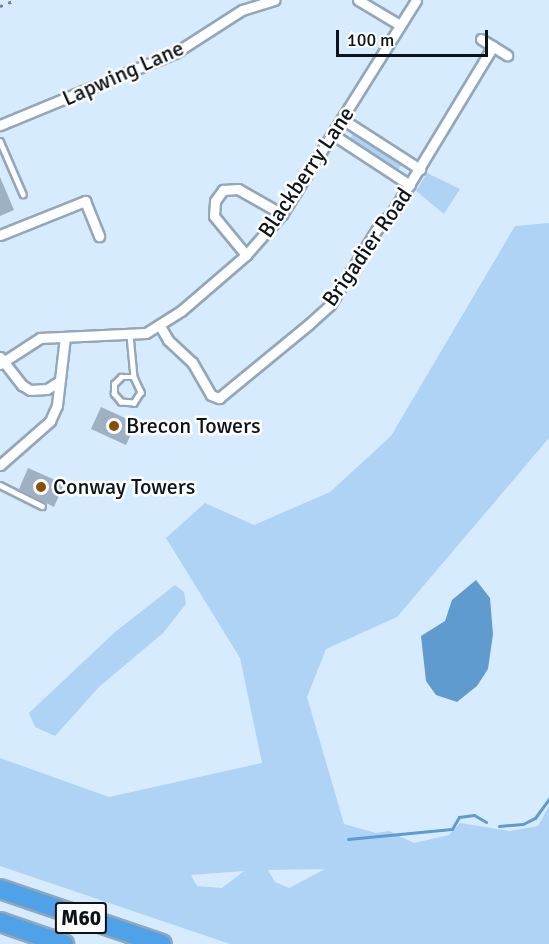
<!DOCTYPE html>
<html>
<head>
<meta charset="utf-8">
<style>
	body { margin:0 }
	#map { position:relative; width:549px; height:944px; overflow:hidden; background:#d7ebff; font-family:Signika,sans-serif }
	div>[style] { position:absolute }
	.green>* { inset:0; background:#afd3f4 }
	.water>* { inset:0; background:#5f9bcf }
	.stream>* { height:3px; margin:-1.5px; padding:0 1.5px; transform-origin:1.5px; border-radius:1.5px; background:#5f9bcf }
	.building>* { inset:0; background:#9db1c3 }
	.roads { filter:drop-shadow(2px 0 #94a7b9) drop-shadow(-2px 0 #94a7b9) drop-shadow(0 2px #94a7b9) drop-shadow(0 -2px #94a7b9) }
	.lane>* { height:4.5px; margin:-2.25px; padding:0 2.25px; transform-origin:2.25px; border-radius:2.25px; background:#fff }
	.street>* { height:9px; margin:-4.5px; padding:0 4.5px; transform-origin:4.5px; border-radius:4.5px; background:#fff }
	.highway>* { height:18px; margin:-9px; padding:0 9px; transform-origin:9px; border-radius:9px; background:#4fa2e7 }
	.rail>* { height:3px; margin-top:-1.5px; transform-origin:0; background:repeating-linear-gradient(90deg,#768491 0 3px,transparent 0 9px) }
	.dots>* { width:16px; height:16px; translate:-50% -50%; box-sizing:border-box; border:3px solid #fff; border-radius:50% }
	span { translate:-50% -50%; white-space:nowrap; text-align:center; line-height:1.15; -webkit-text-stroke:5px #fff; paint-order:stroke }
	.shield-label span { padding:2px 4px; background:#fff; border:2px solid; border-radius:4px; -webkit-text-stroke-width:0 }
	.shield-label { font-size:21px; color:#0c1319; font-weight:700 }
	.street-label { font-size:22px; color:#0c1319 }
	.poi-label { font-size:22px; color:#0c1319 }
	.left { translate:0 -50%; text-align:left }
	.scale { position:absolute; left:336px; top:30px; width:152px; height:27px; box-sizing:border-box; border:3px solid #0c1319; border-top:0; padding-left:8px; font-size:18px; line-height:21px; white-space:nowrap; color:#0c1319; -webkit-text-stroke:4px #fff; paint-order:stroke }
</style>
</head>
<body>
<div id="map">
	<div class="green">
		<i style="clip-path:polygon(354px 132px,403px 163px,397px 171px,349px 141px)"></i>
		<i style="clip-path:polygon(427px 173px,460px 189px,444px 214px,416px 191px)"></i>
		<i style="clip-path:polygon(evenodd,549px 223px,549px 438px,397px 617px,326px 649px,307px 697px,344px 824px,376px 833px,389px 831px,414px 843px,449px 835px,460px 823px,510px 831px,538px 826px,549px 806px,549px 944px,230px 944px,0 866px,0 758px,109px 797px,262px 763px,240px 658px,166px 538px,205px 503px,254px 525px,330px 492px,391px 436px,515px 226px,549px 223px,325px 869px,289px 888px,275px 882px,268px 870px,325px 869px,549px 223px,244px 871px,222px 888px,197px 886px,191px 875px,244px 871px)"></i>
		<i style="clip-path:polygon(175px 585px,184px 592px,186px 604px,163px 633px,99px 687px,55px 736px,35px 727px,29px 713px,115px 632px)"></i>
	</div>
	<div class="water">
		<i style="clip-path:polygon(476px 580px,490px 598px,493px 634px,488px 669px,477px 686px,457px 702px,436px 695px,426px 681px,421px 636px,445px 621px,452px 600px)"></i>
	</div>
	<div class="stream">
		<i style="left:499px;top:826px;width:24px;rotate:-5deg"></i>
		<i style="left:523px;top:824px;width:13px;rotate:-27deg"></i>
		<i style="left:535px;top:818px;width:24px;rotate:-54deg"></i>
		<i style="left:348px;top:839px;width:104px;rotate:-5.5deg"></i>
		<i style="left:452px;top:829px;width:14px;rotate:-60deg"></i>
		<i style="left:459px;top:817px;width:15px;rotate:-8deg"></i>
		<i style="left:474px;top:815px;width:14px;rotate:30deg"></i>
	</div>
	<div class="building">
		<i style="clip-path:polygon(0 177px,14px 210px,0 216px)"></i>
		<i style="clip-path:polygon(101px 407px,136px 423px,126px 445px,91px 429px)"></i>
		<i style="clip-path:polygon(28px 468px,64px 484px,54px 507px,19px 489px)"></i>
	</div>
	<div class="roads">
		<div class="lane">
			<i style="left:0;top:141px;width:58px;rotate:66.5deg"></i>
			<i style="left:130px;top:335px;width:42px;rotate:84.6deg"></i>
			<i style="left:134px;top:377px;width:17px;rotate:65deg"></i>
			<i style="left:141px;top:392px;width:13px;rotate:122deg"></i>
			<i style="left:134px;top:403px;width:13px;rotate:-176deg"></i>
			<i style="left:121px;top:402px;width:11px;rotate:-131deg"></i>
			<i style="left:114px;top:394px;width:10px;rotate:-90deg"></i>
			<i style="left:114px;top:384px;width:10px;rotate:-45deg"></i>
			<i style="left:121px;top:377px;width:13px"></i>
			<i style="left:0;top:485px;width:47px;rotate:26.6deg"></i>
		</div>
		<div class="street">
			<i style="left:358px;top:0;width:49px;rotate:30.8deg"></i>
			<i style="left:481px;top:39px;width:31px;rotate:32deg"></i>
			<i style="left:342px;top:119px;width:93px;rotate:32.7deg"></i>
			<i style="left:0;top:125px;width:189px;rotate:-22.4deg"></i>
			<i style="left:175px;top:53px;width:80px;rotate:-32.7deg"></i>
			<i style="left:242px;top:10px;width:34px;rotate:-17deg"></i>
			<i style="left:332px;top:134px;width:93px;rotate:33.2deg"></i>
			<i style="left:0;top:235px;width:92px;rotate:-21.8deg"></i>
			<i style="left:85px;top:201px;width:38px;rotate:68deg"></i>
			<i style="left:246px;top:255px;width:50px;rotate:-129.4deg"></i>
			<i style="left:214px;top:216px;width:15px;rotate:-86deg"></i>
			<i style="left:215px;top:201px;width:14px;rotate:-54deg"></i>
			<i style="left:223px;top:190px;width:15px;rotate:-4deg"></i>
			<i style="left:238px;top:189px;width:51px;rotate:29.6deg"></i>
			<i style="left:160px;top:326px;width:16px;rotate:60deg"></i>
			<i style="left:168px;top:340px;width:33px;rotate:43deg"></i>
			<i style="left:192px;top:362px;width:38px;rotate:60deg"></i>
			<i style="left:211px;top:395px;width:9px;rotate:21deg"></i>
			<i style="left:219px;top:398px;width:117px;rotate:-39.4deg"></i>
			<i style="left:309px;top:324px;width:28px;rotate:-42deg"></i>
			<i style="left:330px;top:305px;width:89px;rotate:-58.3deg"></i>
			<i style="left:377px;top:229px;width:22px;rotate:-47deg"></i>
			<i style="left:392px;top:213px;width:195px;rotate:-58.8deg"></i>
			<i style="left:0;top:357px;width:36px;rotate:52deg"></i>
			<i style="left:22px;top:385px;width:9px;rotate:32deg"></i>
			<i style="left:30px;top:390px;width:17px;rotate:-3deg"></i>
			<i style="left:47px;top:389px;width:13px;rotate:-32deg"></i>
			<i style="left:0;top:364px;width:48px;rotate:-33deg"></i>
			<i style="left:40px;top:338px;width:106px;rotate:-2.7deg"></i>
			<i style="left:146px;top:333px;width:41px;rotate:-32.2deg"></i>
			<i style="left:181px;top:311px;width:86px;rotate:-40.7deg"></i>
			<i style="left:246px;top:255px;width:55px;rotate:-48.7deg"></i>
			<i style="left:282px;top:214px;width:252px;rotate:-57.9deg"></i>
			<i style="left:0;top:465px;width:67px;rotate:-41.3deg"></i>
			<i style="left:50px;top:421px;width:17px;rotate:-66deg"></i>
			<i style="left:57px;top:405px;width:68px;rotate:-83.3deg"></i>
		</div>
		<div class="highway">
			<i style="left:0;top:889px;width:171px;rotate:18.8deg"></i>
			<i style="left:0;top:922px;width:68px;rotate:19deg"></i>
		</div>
	</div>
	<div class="rail">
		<i style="left:0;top:6px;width:17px;rotate:-21deg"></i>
	</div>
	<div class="dots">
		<i style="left:114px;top:426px;background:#885101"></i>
		<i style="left:41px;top:487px;background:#885101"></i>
	</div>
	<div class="shield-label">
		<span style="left:81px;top:918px">M60</span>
	</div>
	<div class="street-label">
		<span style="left:123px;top:73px;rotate:-24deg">Lapwing Lane</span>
		<span style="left:306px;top:172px;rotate:-56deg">Blackberry Lane</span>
		<span style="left:367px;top:247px;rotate:-55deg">Brigadier Road</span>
	</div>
	<div class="poi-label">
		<span class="left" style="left:126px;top:426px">Brecon Towers</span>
		<span class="left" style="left:53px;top:487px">Conway Towers</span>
	</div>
	<div class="scale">100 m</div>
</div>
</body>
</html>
